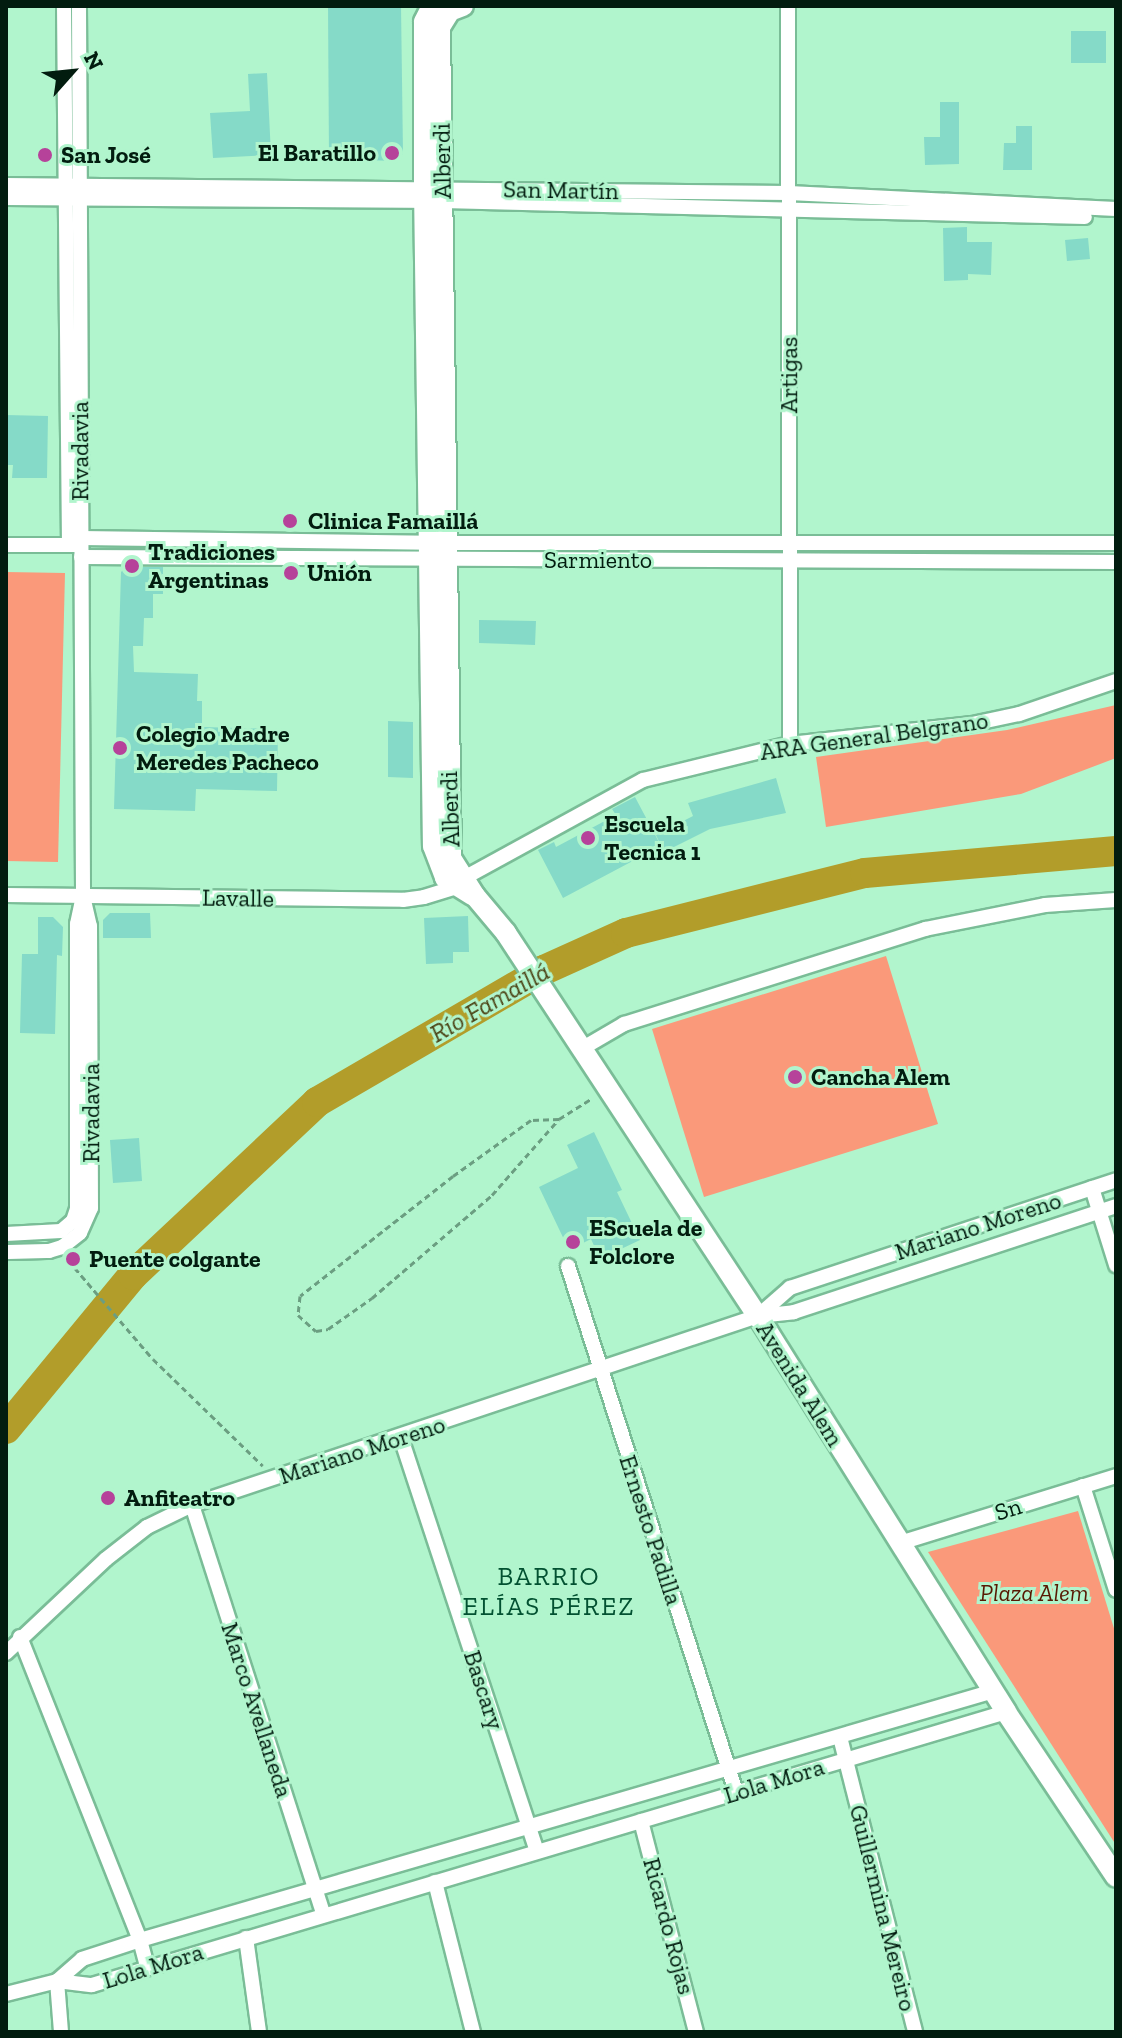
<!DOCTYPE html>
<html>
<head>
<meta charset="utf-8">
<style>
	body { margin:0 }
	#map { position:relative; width:1122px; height:2038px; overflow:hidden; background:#b1f5cd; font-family:"Zilla Slab",serif }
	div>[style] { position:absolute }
	.green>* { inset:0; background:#fa997a }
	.river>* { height:30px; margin:-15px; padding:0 15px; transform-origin:15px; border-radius:15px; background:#b29d2a }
	.building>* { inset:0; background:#85dac8 }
	.path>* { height:3px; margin-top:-1.5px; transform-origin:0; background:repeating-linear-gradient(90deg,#6b9e81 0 6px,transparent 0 10px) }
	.roads { filter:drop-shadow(2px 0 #7abd97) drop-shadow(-2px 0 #7abd97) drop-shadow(0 2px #7abd97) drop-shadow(0 -2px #7abd97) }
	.street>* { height:14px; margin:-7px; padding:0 7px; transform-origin:7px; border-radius:7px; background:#fff }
	.secondary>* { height:20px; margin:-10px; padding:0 10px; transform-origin:10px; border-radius:10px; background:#fff }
	.dots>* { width:22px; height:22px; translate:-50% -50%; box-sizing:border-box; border:4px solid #b1f5cd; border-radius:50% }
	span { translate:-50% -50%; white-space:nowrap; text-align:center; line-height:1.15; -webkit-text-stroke:6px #b1f5cd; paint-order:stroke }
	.poi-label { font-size:24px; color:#021c0f; font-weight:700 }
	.right { translate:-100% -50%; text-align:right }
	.left { translate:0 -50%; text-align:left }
	.street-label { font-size:24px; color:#021c0f }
	.park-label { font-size:24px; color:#571903; font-style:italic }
	.water-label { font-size:26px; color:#4c4416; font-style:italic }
	.neighbourhood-label { font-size:26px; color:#025131; letter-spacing:2px }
	.frame { position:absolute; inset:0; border:8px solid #021c0f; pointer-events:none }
	.north { position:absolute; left:32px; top:32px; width:80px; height:80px; -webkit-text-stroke:6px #b1f5cd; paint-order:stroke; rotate:63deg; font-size:22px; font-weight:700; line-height:32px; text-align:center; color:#021c0f }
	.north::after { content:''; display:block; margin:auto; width:28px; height:36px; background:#021c0f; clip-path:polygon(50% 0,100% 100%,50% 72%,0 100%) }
</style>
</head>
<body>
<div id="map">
	<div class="green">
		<i style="clip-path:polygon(6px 572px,65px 573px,58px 862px,6px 861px)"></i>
		<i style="clip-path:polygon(1116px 705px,1116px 758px,1021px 794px,826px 827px,816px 757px,1007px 730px)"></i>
		<i style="clip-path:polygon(886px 956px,938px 1124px,704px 1197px,652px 1029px)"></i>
		<i style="clip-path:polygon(1078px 1511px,1116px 1635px,1116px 1845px,928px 1552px)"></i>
	</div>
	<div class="river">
		<i style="left:6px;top:1429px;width:200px;rotate:-50.5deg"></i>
		<i style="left:133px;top:1275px;width:253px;rotate:-43.2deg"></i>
		<i style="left:317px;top:1102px;width:263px;rotate:-30.2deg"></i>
		<i style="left:544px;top:970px;width:90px;rotate:-24.3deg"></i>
		<i style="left:626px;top:933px;width:246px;rotate:-14.1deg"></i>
		<i style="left:865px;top:873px;width:252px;rotate:-5deg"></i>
	</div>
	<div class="building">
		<i style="clip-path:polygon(328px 6px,401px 6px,403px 154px,396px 161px,329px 159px)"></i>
		<i style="clip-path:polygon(1071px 31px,1106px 31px,1106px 63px,1071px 63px)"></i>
		<i style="clip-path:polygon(267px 73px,271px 155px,213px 158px,210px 113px,250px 111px,248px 74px)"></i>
		<i style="clip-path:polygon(940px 102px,959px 102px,959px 164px,925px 165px,924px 137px,940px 137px)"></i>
		<i style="clip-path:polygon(1016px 126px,1032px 126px,1032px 170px,1003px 170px,1004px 143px,1016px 143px)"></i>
		<i style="clip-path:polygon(967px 227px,967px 242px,992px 242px,991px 275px,968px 274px,968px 280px,944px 281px,943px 228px)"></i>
		<i style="clip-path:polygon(1088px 238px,1090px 259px,1067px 261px,1065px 240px)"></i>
		<i style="clip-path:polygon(6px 415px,48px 416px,47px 478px,12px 478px,13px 465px,6px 465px)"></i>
		<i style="clip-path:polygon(126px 567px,163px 567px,163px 594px,153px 594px,153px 618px,144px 618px,143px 646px,133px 646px,134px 672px,198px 674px,197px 701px,202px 701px,202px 727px,278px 729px,277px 791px,196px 789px,195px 811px,114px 809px,121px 572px)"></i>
		<i style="clip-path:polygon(479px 620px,536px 621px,535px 645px,479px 643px)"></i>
		<i style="clip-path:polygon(388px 721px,413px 722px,413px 778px,388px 777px)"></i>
		<i style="clip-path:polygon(776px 778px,786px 813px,710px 829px,664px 852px,656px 835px,693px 816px,688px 803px)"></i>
		<i style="clip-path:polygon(635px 797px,661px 846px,563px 898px,538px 850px,554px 842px,556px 847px,616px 815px,612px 809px)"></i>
		<i style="clip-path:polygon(110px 913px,150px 913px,151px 938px,103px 938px,103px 920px)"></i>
		<i style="clip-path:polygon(468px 916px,469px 952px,453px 952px,453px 963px,426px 964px,424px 918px)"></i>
		<i style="clip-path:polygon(38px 917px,53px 917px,63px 927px,62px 956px,57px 955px,55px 1034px,20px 1033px,22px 954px,38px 954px)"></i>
		<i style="clip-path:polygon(594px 1132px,622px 1190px,617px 1192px,640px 1240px,600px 1259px,591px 1239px,569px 1250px,539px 1187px,578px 1168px,567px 1145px)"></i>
		<i style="clip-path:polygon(139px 1138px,142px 1181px,113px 1183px,110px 1140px)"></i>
	</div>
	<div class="path">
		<i style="left:559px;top:1119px;width:28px;rotate:178deg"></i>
		<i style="left:531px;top:1120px;width:96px;rotate:144.3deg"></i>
		<i style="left:453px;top:1176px;width:194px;rotate:141.9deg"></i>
		<i style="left:300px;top:1296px;width:19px;rotate:96deg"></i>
		<i style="left:298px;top:1315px;width:24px;rotate:42deg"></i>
		<i style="left:316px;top:1331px;width:12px;rotate:-9deg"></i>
		<i style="left:328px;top:1329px;width:54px;rotate:-35.2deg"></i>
		<i style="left:372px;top:1298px;width:158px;rotate:-40.6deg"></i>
		<i style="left:492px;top:1195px;width:101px;rotate:-48.6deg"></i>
		<i style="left:559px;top:1119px;width:39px;rotate:-32deg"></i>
		<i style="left:68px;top:1260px;width:130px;rotate:49.4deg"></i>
		<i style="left:153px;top:1359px;width:153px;rotate:44.2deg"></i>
	</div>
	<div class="roads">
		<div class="street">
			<i style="left:64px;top:6px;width:539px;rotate:89.47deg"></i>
			<i style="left:79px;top:6px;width:890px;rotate:89.74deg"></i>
			<i style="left:788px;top:6px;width:738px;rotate:89.84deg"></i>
			<i style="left:6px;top:185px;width:783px;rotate:0.59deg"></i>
			<i style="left:789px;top:193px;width:327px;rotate:2.8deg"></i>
			<i style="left:6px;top:198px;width:436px;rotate:0.4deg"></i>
			<i style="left:442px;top:201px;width:643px;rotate:1.43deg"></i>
			<i style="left:81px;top:538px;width:348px;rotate:0.8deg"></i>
			<i style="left:429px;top:543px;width:687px"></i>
			<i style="left:6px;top:545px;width:70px"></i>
			<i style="left:81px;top:557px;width:1035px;rotate:0.28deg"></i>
			<i style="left:6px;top:895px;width:397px;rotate:0.7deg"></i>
			<i style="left:403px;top:900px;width:21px;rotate:-8deg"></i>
			<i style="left:424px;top:897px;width:34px;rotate:-17deg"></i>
			<i style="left:456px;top:887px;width:12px;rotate:-48deg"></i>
			<i style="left:464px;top:878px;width:204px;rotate:-28.7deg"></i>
			<i style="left:643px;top:780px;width:151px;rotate:-13.8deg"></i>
			<i style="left:790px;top:744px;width:183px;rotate:-6.3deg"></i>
			<i style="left:972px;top:724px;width:48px;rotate:-12deg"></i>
			<i style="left:1019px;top:714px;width:102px;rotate:-18.8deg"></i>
			<i style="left:583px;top:1048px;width:48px;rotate:-30.3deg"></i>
			<i style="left:624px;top:1024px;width:316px;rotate:-17.5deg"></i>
			<i style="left:925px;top:929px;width:122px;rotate:-11.3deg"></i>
			<i style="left:1045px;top:905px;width:71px;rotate:-4deg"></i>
			<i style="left:1092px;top:1188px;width:81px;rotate:72.7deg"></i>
			<i style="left:6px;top:1234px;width:55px;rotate:-3.1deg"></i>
			<i style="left:61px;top:1231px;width:16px;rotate:-40deg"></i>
			<i style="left:73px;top:1221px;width:13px;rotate:-72deg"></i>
			<i style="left:77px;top:1209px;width:285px;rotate:-90deg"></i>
			<i style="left:77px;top:924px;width:29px;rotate:-78deg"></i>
			<i style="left:83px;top:896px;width:31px;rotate:77deg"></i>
			<i style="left:90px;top:926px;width:282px;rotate:89.8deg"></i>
			<i style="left:91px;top:1208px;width:27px;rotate:114deg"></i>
			<i style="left:80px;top:1233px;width:23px;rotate:142deg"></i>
			<i style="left:62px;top:1247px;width:14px;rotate:163deg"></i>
			<i style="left:49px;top:1251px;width:43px;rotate:178.7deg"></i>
			<i style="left:568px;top:1266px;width:552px;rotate:72.29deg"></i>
			<i style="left:758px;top:1316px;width:43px;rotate:-41.2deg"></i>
			<i style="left:790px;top:1288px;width:343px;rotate:-18.3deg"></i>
			<i style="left:401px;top:1438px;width:435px;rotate:71.8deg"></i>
			<i style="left:1083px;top:1486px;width:109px;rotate:72.4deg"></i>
			<i style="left:192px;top:1505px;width:429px;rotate:72.2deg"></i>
			<i style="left:900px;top:1543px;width:226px;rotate:-17.2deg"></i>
			<i style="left:20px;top:1637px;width:326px;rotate:68.4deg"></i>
			<i style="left:140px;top:1940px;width:27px;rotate:75deg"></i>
			<i style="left:6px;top:1653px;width:137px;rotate:-43.2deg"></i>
			<i style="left:106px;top:1559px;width:52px;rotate:-38deg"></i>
			<i style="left:147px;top:1527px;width:50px;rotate:-26.1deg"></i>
			<i style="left:192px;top:1505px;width:597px;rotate:-18.47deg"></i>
			<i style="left:758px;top:1316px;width:36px;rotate:-6deg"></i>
			<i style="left:794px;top:1312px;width:339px;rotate:-18.2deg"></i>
			<i style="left:840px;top:1737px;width:304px;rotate:75.7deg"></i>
			<i style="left:641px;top:1821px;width:218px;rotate:75.4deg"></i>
			<i style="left:435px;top:1882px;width:155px;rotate:75.8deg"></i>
			<i style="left:246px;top:1938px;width:95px;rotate:82.1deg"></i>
			<i style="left:57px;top:1981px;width:33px;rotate:-41deg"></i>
			<i style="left:82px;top:1959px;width:61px;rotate:-18.1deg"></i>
			<i style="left:140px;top:1940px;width:890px;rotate:-16.26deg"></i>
			<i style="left:57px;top:1981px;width:51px;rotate:85.5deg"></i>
			<i style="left:6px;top:1994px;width:53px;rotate:-14.3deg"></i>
			<i style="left:57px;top:1981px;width:35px;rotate:7deg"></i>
			<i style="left:92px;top:1985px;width:954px;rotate:-16.63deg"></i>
		</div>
		<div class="secondary">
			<i style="left:432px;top:6px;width:18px;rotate:117deg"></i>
			<i style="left:424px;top:22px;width:166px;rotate:90deg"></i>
			<i style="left:424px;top:188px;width:658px;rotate:89.22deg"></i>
			<i style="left:433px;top:846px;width:34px;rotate:69deg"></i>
			<i style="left:445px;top:878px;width:32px;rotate:32deg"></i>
			<i style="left:463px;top:6px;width:14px;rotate:159deg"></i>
			<i style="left:450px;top:11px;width:19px;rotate:122deg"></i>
			<i style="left:440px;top:27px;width:831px;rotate:89.24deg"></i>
			<i style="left:451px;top:858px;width:45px;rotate:57.7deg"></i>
			<i style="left:475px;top:896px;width:48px;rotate:50deg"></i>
			<i style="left:506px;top:933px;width:458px;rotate:56.7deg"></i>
			<i style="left:758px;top:1316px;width:467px;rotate:57.9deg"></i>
			<i style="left:1006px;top:1712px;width:198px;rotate:56.3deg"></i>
		</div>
	</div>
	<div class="dots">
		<i style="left:392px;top:153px;background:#b6429a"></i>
		<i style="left:45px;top:155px;background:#b6429a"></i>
		<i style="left:290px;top:521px;background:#b6429a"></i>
		<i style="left:132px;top:566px;background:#b6429a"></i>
		<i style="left:291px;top:573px;background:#b6429a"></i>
		<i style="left:120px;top:748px;background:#b6429a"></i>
		<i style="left:588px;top:838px;background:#b6429a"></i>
		<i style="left:795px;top:1077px;background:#b6429a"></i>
		<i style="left:573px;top:1242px;background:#b6429a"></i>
		<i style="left:73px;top:1259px;background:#b6429a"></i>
		<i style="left:108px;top:1498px;background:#b6429a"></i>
	</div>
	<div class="poi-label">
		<span class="right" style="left:376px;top:153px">El Baratillo</span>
		<span class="left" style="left:61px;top:155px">San José</span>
		<span class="left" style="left:308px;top:521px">Clinica Famaillá</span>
		<span class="left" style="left:148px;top:566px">Tradiciones<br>Argentinas</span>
		<span class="left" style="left:307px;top:573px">Unión</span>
		<span class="left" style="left:136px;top:748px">Colegio Madre<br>Meredes Pacheco</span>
		<span class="left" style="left:604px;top:838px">Escuela<br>Tecnica 1</span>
		<span class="left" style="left:811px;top:1077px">Cancha Alem</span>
		<span class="left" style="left:589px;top:1242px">EScuela de<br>Folclore</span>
		<span class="left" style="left:89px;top:1259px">Puente colgante</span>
		<span class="left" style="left:124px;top:1498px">Anfiteatro</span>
	</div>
	<div class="street-label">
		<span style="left:442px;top:161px;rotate:-91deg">Alberdi</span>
		<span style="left:561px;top:190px;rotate:1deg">San Martín</span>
		<span style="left:789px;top:375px;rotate:-90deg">Artigas</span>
		<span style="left:80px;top:451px;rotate:-90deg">Rivadavia</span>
		<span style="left:598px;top:560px">Sarmiento</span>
		<span style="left:874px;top:736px;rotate:-8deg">ARA General Belgrano</span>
		<span style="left:450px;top:809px;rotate:-92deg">Alberdi</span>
		<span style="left:238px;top:898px;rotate:1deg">Lavalle</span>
		<span style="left:91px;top:1113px;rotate:-90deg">Rivadavia</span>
		<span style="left:978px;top:1226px;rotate:-18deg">Mariano Moreno</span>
		<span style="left:800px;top:1384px;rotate:58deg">Avenida Alem</span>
		<span style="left:362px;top:1450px;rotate:-18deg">Mariano Moreno</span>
		<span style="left:1008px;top:1509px;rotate:-17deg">Sn</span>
		<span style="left:651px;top:1530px;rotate:72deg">Ernesto Padilla</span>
		<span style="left:484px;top:1690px;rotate:72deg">Bascary</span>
		<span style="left:257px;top:1710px;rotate:72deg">Marco Avellaneda</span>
		<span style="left:774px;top:1781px;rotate:-17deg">Lola Mora</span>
		<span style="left:883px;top:1908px;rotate:76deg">Guillermina Mereiro</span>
		<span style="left:669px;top:1926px;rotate:75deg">Ricardo Rojas</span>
		<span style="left:153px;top:1966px;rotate:-17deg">Lola Mora</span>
	</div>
	<div class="park-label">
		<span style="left:1034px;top:1593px">Plaza Alem</span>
	</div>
	<div class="water-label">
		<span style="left:490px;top:1003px;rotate:-30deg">Río Famaillá</span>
	</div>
	<div class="neighbourhood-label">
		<span style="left:549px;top:1592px">BARRIO<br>ELÍAS PÉREZ</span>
	</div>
	<div class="frame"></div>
	<div class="north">N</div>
</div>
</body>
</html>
